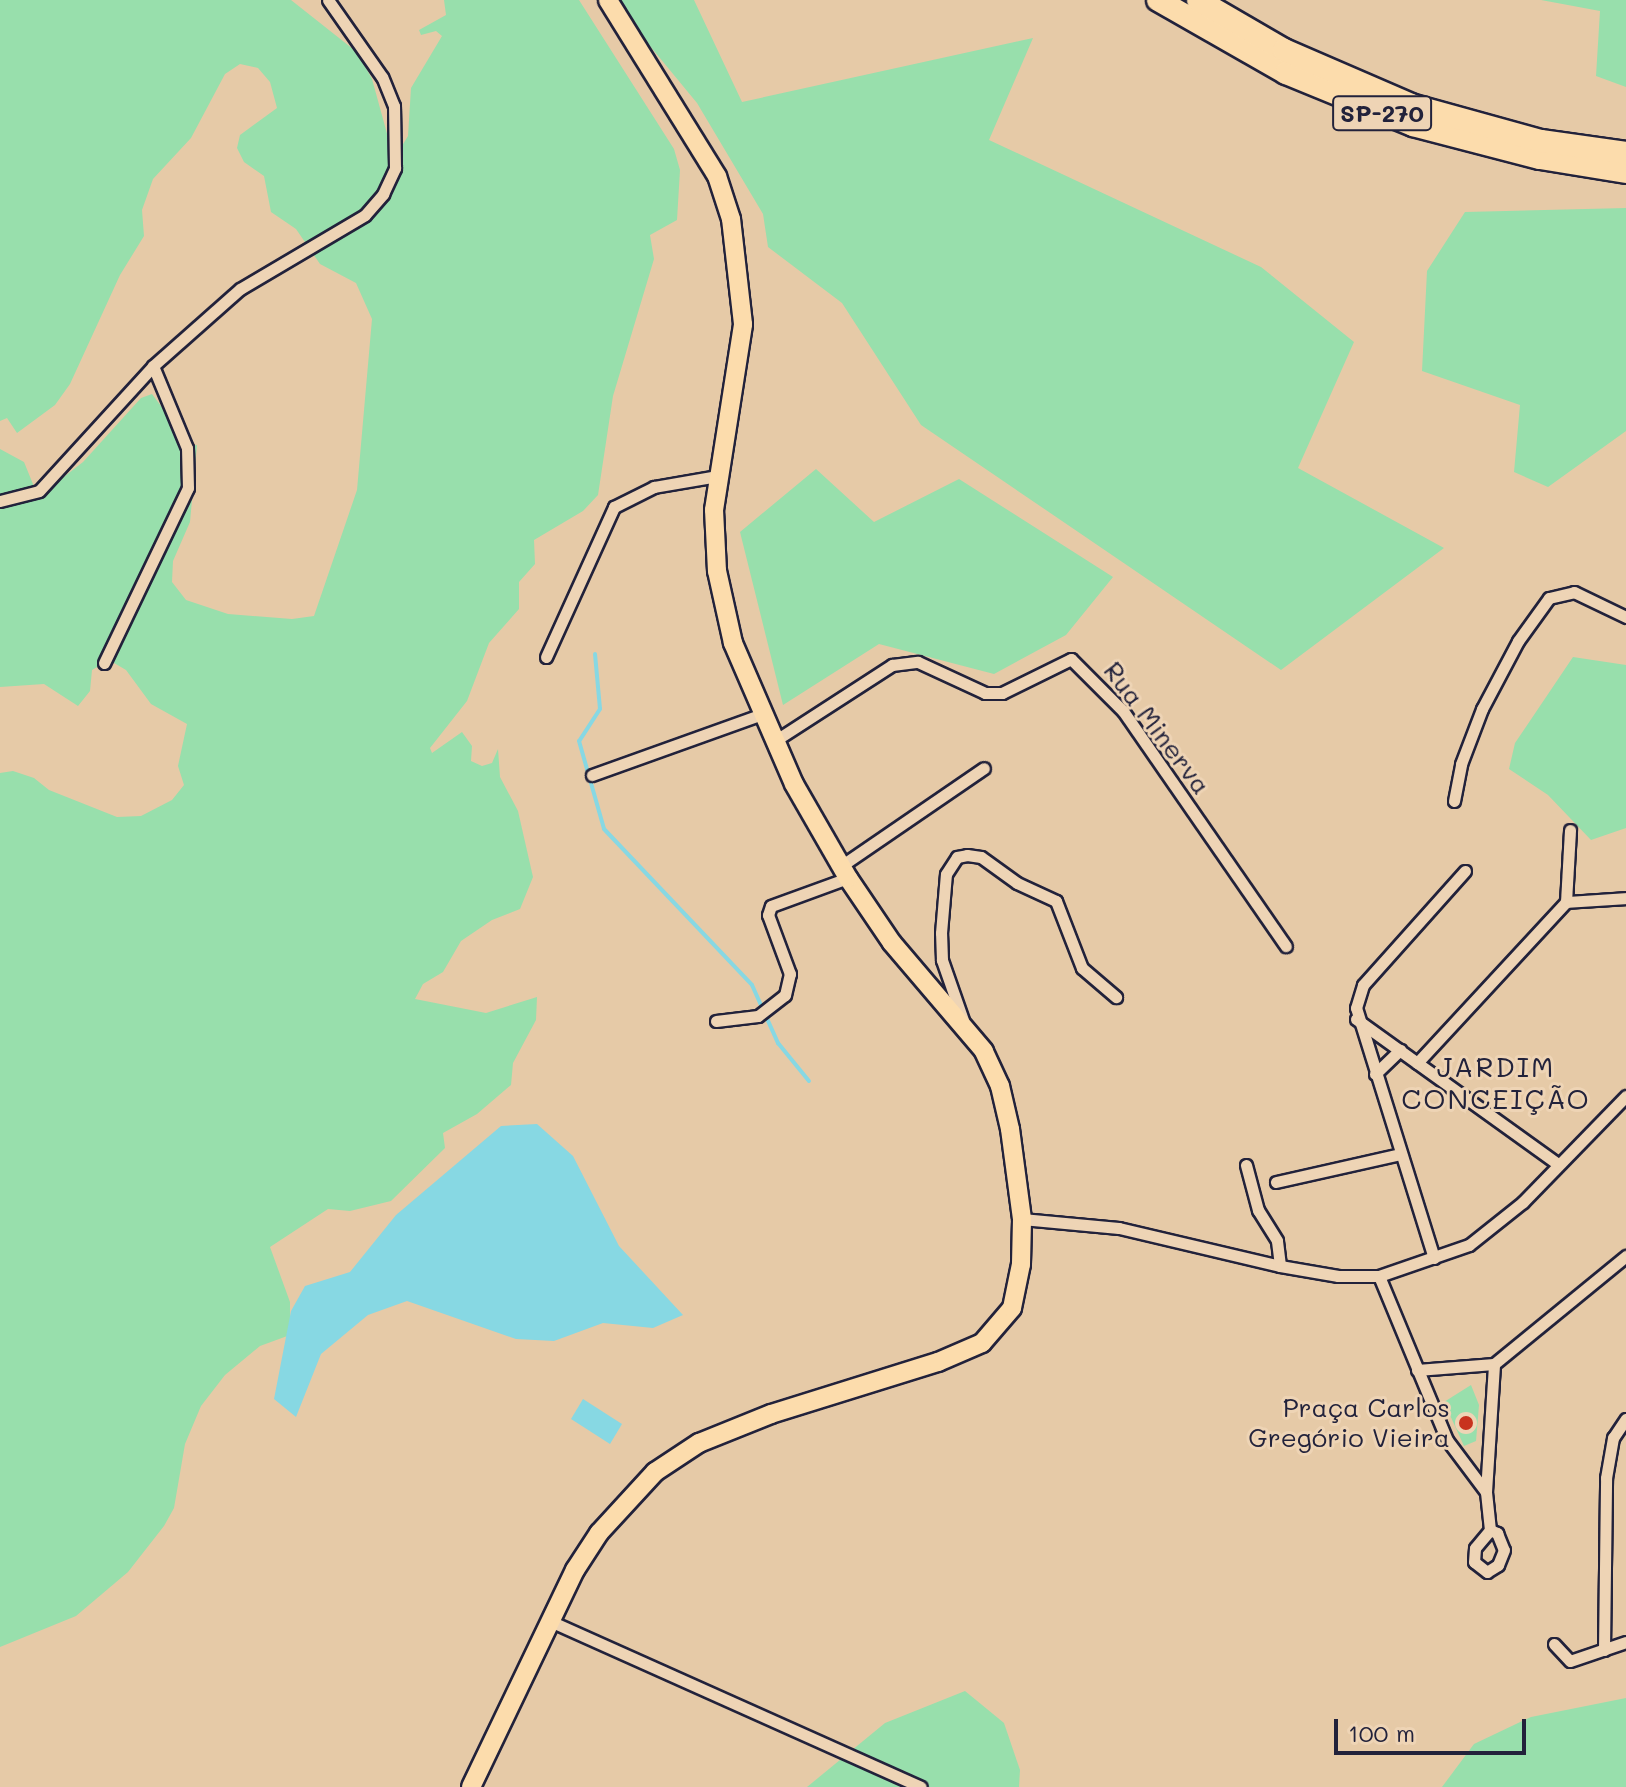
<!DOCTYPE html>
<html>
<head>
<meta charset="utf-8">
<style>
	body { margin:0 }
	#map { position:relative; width:1626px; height:1787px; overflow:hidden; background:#e6caa7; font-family:Mali,sans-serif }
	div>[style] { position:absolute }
	.green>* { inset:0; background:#98dfac }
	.water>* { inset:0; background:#87d8e3 }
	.stream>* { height:4px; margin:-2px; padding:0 2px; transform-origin:2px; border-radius:2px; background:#87d8e3 }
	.roads { filter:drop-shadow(2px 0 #22223b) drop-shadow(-2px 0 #22223b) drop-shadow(0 2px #22223b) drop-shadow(0 -2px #22223b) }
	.street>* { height:11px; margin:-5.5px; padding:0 5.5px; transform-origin:5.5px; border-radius:5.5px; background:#eed4b5 }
	.primary>* { height:18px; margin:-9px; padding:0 9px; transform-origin:9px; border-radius:9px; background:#fcdcac }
	.highway>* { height:22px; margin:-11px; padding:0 11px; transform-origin:11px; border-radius:11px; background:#fcdcac }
	.dots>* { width:22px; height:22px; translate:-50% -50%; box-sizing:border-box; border:4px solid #eed4b5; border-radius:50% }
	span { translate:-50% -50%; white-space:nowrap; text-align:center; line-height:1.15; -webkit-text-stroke:6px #eed4b5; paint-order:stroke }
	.shield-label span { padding:2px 6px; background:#eed4b5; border:2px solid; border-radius:6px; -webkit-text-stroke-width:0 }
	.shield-label { font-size:24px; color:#22223b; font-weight:700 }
	.street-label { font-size:26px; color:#22223b }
	.poi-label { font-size:26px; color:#22223b }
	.right { translate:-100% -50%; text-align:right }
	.neighbourhood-label { font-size:28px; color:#22223b; letter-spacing:2px }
	.scale { position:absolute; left:1334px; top:1719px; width:192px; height:36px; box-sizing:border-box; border:4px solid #22223b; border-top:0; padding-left:10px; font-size:24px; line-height:28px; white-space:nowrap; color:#22223b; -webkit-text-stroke:6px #eed4b5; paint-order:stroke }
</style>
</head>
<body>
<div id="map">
	<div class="green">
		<i style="clip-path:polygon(0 0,291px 0,358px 53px,372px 79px,394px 159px,408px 136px,411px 88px,442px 36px,436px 31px,421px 35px,419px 30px,446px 15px,444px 0,579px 0,674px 149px,680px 170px,677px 220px,650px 235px,654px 259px,613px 396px,598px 495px,583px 511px,534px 540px,535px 564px,519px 582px,519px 609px,489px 643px,467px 701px,430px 748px,432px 753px,462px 732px,472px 746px,471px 761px,482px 766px,492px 763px,498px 749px,500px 777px,518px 811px,533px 877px,520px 909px,492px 920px,461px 941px,443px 972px,423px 984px,415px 999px,486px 1013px,537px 997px,536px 1020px,513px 1063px,511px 1085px,477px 1114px,443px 1133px,445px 1148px,391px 1201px,350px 1211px,328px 1209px,270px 1247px,290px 1302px,290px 1335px,260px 1346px,225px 1375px,201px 1406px,185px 1444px,174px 1508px,164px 1526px,128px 1572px,76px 1616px,0 1647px,0 773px,13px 771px,34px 778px,49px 790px,117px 817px,141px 816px,172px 800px,184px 785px,178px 766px,187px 724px,151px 704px,126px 670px,109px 660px,92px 670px,90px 691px,78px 706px,44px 684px,0 687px,0 449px,24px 462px,35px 489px,56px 483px,83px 462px,141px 398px,152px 394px,191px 446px,197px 445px,190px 522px,173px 561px,172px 582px,186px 600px,228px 614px,292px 619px,314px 616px,357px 490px,372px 319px,356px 283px,320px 264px,296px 229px,271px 212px,264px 176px,244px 162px,237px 148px,240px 135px,277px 108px,270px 82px,258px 68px,240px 64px,225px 74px,191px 138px,153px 179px,142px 210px,144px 236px,120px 275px,70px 384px,55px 405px,17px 433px,7px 418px,0 421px)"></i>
		<i style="clip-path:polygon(612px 0,694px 0,742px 102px,1033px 38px,989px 140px,1261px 267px,1354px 342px,1298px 468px,1444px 548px,1281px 670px,921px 425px,842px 303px,768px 247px,763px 214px,697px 103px)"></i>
		<i style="clip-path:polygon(1541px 0,1626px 0,1626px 87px,1596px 76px,1600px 11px)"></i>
		<i style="clip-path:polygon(1626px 208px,1626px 431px,1548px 487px,1514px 472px,1520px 405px,1422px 371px,1427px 271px,1465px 212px)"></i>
		<i style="clip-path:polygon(816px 469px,874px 522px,959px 479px,1113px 577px,1066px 635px,994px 674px,879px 644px,783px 705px,740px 532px)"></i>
		<i style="clip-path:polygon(1573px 657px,1626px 665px,1626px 828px,1591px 840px,1548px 795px,1509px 769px,1515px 743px)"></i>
		<i style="clip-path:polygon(1471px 1385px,1479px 1405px,1476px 1441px,1464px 1446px,1444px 1402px)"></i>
		<i style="clip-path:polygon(965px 1691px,1004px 1723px,1020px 1770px,1019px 1787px,807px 1787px,885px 1723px)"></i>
		<i style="clip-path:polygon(1626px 1698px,1626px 1787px,1442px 1787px,1474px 1744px,1531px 1717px)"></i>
	</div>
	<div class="water">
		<i style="clip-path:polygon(537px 1124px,573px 1156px,619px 1246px,683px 1315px,653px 1328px,603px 1323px,554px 1341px,516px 1339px,407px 1301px,368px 1315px,321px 1354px,296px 1417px,274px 1399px,291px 1311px,305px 1286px,350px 1272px,396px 1215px,501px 1126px)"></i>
		<i style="clip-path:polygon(583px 1399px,622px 1424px,610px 1444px,571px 1419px)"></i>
	</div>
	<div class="stream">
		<i style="left:595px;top:654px;width:55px;rotate:84.8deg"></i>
		<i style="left:600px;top:709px;width:38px;rotate:123deg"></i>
		<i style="left:579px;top:741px;width:91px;rotate:74.1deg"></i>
		<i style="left:604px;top:829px;width:215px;rotate:46.5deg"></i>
		<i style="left:752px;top:985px;width:64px;rotate:65.9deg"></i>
		<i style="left:778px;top:1043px;width:49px;rotate:50.8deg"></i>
	</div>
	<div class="roads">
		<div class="street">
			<i style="left:0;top:501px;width:40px;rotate:-14.4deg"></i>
			<i style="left:39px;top:491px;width:169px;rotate:-47.6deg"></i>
			<i style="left:153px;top:366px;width:116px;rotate:-41.5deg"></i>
			<i style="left:240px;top:289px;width:145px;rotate:-30.6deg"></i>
			<i style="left:365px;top:215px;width:28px;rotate:-49deg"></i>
			<i style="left:383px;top:194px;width:29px;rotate:-65deg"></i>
			<i style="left:395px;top:168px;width:62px;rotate:-90.9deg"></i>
			<i style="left:394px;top:106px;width:31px;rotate:-112deg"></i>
			<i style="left:382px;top:77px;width:94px;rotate:-125deg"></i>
			<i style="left:546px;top:657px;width:165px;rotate:-65.6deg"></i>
			<i style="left:614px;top:507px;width:45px;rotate:-26.6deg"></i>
			<i style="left:654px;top:487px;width:65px;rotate:-9.8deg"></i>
			<i style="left:104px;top:663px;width:194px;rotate:-64.4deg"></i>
			<i style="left:188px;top:488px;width:40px;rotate:-91.4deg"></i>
			<i style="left:187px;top:448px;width:89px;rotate:-112.5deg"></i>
			<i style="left:773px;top:742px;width:142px;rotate:-32.9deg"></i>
			<i style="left:892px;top:665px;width:26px;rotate:-7deg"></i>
			<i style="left:918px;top:662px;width:74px;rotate:24.8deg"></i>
			<i style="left:985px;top:693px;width:17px"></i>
			<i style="left:1002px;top:693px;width:77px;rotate:-26.2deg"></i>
			<i style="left:1071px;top:659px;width:74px;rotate:45deg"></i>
			<i style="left:1123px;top:711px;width:286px;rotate:55.3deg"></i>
			<i style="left:592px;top:775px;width:181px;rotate:-19.7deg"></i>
			<i style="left:1454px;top:801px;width:38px;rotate:-79deg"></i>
			<i style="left:1461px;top:764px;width:59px;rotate:-69.1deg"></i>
			<i style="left:1482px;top:709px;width:77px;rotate:-62.1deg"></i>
			<i style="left:1518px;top:641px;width:53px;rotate:-54.2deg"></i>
			<i style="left:1549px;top:598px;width:26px;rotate:-13deg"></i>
			<i style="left:1574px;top:592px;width:58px;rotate:25.7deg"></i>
			<i style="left:841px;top:866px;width:173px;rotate:-34.4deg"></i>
			<i style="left:1566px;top:902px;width:60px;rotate:-3.8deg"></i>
			<i style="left:1356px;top:1019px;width:249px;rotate:35.7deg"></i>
			<i style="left:963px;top:1020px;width:64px;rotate:-109.3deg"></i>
			<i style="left:942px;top:960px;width:27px;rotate:-92deg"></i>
			<i style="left:941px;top:933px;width:59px;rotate:-85.2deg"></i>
			<i style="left:946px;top:874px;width:20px;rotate:-57deg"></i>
			<i style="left:957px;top:857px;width:10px;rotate:-11deg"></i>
			<i style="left:967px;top:855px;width:14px;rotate:8deg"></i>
			<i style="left:981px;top:857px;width:44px;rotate:35.8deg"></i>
			<i style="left:1017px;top:883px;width:43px;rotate:24.8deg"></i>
			<i style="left:1056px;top:901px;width:72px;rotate:68.8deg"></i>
			<i style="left:1082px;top:968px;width:45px;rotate:40.5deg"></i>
			<i style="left:716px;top:1021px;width:42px;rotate:-6.8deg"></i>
			<i style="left:758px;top:1016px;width:34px;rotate:-38deg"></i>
			<i style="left:785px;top:995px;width:22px;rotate:-77deg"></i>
			<i style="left:790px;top:974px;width:63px;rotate:-110.4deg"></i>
			<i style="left:768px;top:915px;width:9px;rotate:-72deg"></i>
			<i style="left:771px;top:906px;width:82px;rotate:-20deg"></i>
			<i style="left:1417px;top:1063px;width:219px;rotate:-47.2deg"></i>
			<i style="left:1566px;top:902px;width:72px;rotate:-86.8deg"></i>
			<i style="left:1375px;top:1074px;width:35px;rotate:-44deg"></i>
			<i style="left:1246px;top:1165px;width:47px;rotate:75.1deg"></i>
			<i style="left:1258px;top:1210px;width:36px;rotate:58deg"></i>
			<i style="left:1277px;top:1241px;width:25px;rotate:83deg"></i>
			<i style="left:1276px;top:1182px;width:127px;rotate:-12.7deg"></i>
			<i style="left:1022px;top:1219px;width:97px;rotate:5.3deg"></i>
			<i style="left:1119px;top:1228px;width:165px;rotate:13.3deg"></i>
			<i style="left:1280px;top:1266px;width:59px;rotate:9.8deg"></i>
			<i style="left:1338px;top:1276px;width:41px"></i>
			<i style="left:1379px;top:1276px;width:95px;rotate:-19deg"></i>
			<i style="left:1469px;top:1245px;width:69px;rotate:-38.5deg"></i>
			<i style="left:1523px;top:1202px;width:148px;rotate:-45.8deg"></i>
			<i style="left:1434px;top:1258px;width:262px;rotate:-107.3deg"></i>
			<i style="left:1356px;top:1008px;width:24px;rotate:-73deg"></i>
			<i style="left:1363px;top:985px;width:153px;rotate:-48.2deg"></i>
			<i style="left:1379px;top:1276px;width:178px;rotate:67.5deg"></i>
			<i style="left:1447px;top:1440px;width:65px;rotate:53.1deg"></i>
			<i style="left:1486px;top:1492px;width:38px;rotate:84deg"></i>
			<i style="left:1417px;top:1370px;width:77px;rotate:-4.5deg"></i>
			<i style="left:1494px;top:1364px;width:171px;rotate:-39.3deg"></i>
			<i style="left:1486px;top:1492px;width:128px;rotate:-86.4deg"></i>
			<i style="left:1490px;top:1530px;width:8px;rotate:23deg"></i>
			<i style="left:1497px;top:1533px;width:18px;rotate:68deg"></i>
			<i style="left:1504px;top:1550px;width:16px;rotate:112deg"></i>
			<i style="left:1498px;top:1565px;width:13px;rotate:148deg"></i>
			<i style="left:1487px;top:1572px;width:16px;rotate:-142deg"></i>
			<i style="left:1474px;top:1562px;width:14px;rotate:-86deg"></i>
			<i style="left:1475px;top:1548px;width:23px;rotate:-50deg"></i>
			<i style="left:550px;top:1621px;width:406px;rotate:24.1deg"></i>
			<i style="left:1554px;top:1644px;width:23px;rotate:47deg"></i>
			<i style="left:1570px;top:1661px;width:59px;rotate:-18.7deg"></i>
			<i style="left:1604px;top:1650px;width:172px;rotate:-89.3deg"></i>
			<i style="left:1606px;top:1478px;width:41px;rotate:-80.1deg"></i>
			<i style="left:1613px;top:1438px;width:23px;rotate:-56deg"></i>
		</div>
		<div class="primary">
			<i style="left:471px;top:1787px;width:241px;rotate:-64.4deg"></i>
			<i style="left:575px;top:1570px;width:44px;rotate:-57deg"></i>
			<i style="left:599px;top:1533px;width:83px;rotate:-47.4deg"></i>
			<i style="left:655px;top:1472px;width:53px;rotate:-33.4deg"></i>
			<i style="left:699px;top:1443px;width:78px;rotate:-21.9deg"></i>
			<i style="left:771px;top:1414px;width:175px;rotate:-17.3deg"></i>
			<i style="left:938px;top:1362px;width:48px;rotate:-23.4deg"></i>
			<i style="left:982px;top:1343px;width:46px;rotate:-49.4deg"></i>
			<i style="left:1012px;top:1308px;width:45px;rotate:-78.4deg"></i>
			<i style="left:1021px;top:1264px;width:45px;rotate:-88.7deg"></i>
			<i style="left:1022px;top:1219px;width:91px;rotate:-97.6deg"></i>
			<i style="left:1010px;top:1129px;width:44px;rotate:-103.1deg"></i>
			<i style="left:1000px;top:1086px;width:38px;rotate:-115deg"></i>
			<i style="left:984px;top:1051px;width:142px;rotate:-130.4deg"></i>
			<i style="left:892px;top:943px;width:78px;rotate:-124.1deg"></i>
			<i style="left:848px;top:878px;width:108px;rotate:-119.9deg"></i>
			<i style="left:794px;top:784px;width:154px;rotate:-113.4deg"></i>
			<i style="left:733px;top:643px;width:74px;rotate:-102.5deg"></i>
			<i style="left:717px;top:571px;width:61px;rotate:-92.8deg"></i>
			<i style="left:714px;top:510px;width:188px;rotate:-81.1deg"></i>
			<i style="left:743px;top:324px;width:106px;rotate:-96.5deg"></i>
			<i style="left:731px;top:219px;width:45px;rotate:-108deg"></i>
			<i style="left:717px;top:176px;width:207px;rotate:-121.8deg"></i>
		</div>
		<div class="highway">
			<i style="left:1158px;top:0;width:147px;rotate:29.7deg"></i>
			<i style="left:1286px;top:73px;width:137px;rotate:22.3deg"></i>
			<i style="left:1413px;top:125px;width:131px;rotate:14.6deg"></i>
			<i style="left:1540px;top:158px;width:87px;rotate:9.2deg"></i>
			<i style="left:1198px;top:0;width:99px;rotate:30.2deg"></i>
			<i style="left:1284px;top:50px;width:138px;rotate:23.4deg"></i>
			<i style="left:1411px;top:105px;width:135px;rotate:15.5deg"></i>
			<i style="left:1541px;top:141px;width:86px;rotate:8deg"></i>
		</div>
	</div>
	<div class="dots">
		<i style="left:1466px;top:1423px;background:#c8321e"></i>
	</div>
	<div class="shield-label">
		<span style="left:1382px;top:113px">SP-270</span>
	</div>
	<div class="street-label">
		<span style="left:1157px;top:728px;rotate:53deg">Rua Minerva</span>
	</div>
	<div class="poi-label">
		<span class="right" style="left:1450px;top:1423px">Praça Carlos<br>Gregório Vieira</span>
	</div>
	<div class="neighbourhood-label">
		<span style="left:1496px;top:1082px">JARDIM<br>CONCEIÇÃO</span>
	</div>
	<div class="scale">100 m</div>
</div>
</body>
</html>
